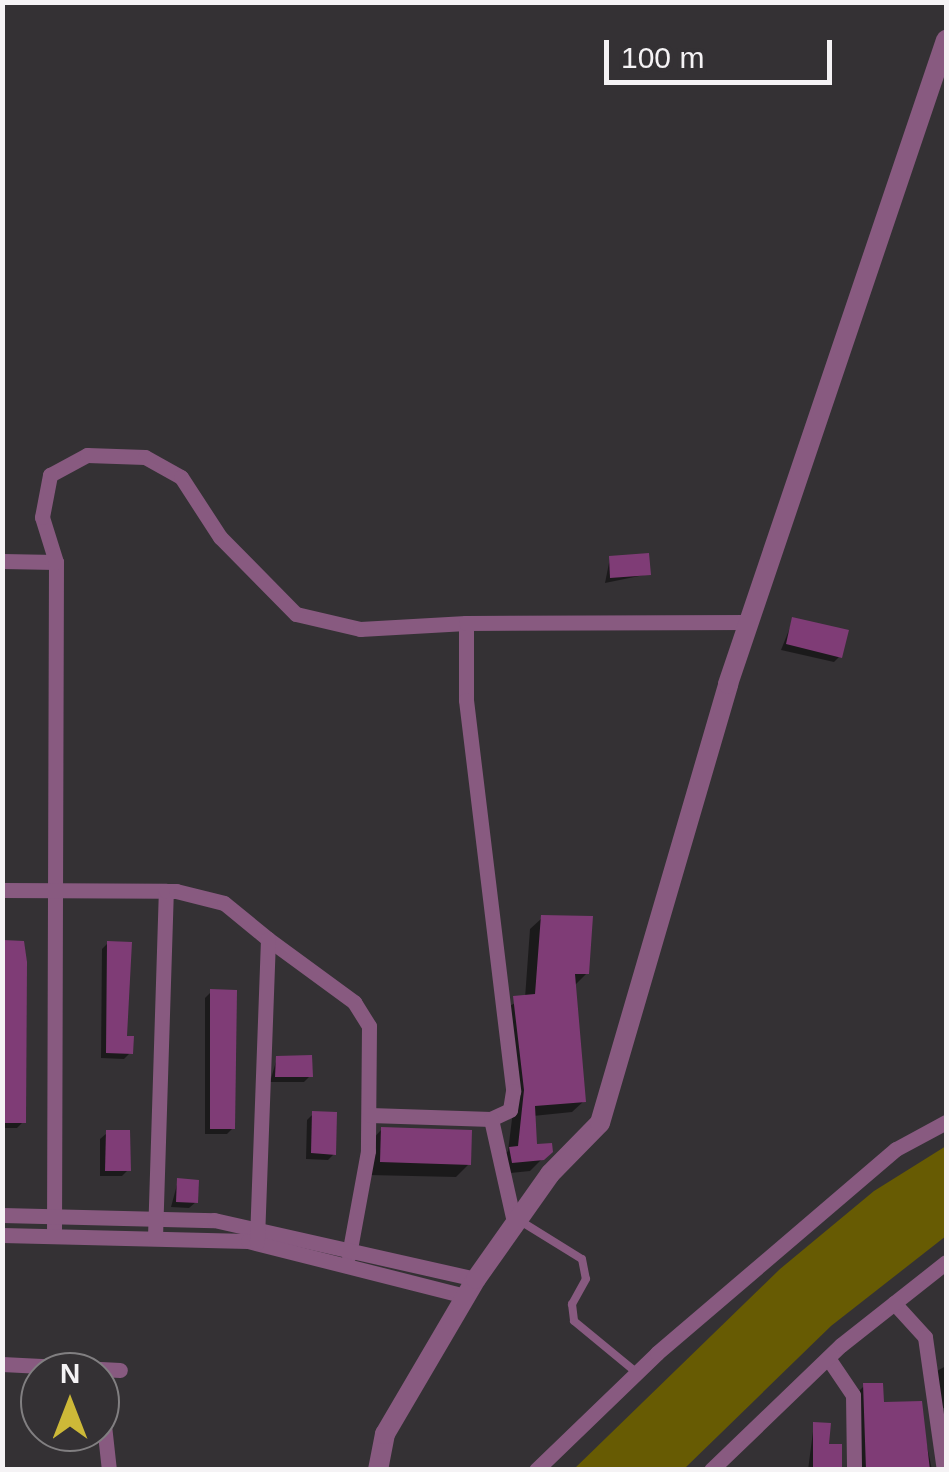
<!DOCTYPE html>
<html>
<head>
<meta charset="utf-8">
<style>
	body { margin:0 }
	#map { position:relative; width:949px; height:1472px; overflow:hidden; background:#343134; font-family:Helvetica,sans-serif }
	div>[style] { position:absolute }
	.water>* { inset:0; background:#675b03 }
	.shadow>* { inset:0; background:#0007 }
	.building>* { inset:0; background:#7f3c76 }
	.service>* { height:8px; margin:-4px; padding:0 4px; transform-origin:4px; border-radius:4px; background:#885a80 }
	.minor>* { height:15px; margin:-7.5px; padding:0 7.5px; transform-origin:7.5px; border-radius:7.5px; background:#885a80 }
	.tertiary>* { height:20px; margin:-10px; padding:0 10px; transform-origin:10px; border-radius:10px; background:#885a80 }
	span { translate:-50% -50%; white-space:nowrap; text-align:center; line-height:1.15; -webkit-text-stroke:8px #343134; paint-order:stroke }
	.frame { position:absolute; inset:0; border:5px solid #f5f3f5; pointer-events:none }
	.north { position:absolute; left:20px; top:1352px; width:100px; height:100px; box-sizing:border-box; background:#343134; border:2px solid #817f81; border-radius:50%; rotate:0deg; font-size:28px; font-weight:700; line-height:40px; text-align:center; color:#f5f3f5 }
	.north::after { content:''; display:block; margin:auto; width:35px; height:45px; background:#cdb938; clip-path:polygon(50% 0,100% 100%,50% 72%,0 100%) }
	.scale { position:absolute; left:604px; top:40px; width:228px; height:45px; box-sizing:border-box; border:5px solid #f5f3f5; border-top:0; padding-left:12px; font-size:30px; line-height:35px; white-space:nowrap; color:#f5f3f5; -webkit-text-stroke:8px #343134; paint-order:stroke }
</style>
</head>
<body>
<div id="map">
	<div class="water">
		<i style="clip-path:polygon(946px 1146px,946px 1236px,831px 1326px,684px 1469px,574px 1469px,780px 1269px,874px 1191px)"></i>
	</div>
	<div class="shadow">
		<i style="clip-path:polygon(610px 558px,649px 574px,605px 583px)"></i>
		<i style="clip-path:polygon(793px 620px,840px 656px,834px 662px,781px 650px)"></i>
		<i style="clip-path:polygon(542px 918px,587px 973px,574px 986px,584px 1101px,572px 1112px,533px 1116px,535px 1147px,550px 1151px,530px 1171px,501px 1174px,498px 1161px,508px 1151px,514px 1103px,502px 1010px,525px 998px,530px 929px)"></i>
		<i style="clip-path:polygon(4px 943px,23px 1122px,17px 1128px,2px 1128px)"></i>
		<i style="clip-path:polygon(108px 943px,130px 1053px,124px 1059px,101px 1058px,102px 949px)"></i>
		<i style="clip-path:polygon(211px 992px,233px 1128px,227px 1134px,205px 1134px,205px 998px)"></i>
		<i style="clip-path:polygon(277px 1058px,310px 1076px,304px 1082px,270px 1082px)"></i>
		<i style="clip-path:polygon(313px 1114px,334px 1154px,328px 1160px,306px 1159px,307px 1120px)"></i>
		<i style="clip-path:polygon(382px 1129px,469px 1164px,456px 1177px,368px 1175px,369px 1143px)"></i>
		<i style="clip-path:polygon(107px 1133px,128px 1170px,122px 1176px,100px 1176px,100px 1139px)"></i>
		<i style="clip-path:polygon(178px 1181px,196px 1202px,189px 1208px,171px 1207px)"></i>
		<i style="clip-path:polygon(946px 1366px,946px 1408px,940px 1408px,935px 1372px)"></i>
		<i style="clip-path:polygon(864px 1386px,926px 1441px,932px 1470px,858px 1470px,858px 1392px)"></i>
		<i style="clip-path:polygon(814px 1424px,826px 1447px,840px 1447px,842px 1470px,808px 1470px)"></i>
	</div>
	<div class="building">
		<i style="clip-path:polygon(649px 553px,651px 575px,610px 578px,609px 556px)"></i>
		<i style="clip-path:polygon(792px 617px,849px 630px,842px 658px,786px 644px)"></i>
		<i style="clip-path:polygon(541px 915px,593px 916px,589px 974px,575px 974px,586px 1102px,535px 1106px,537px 1144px,552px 1143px,553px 1152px,544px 1160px,512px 1163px,509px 1147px,518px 1146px,524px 1090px,513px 996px,535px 994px)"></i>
		<i style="clip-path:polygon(3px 940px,24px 941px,27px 962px,26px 1123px,2px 1123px)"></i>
		<i style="clip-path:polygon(107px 941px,132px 942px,127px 1036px,134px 1036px,133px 1054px,106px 1053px)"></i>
		<i style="clip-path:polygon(210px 989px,237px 990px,235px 1129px,210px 1129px)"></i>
		<i style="clip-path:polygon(312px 1055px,313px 1077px,275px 1077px,276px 1056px)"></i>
		<i style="clip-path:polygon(312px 1111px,337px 1112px,336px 1155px,311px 1153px)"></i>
		<i style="clip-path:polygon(381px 1127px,472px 1130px,471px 1165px,380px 1162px)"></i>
		<i style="clip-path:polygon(106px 1130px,130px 1130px,131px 1171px,105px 1171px)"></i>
		<i style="clip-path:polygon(177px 1178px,199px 1180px,198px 1203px,176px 1202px)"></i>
		<i style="clip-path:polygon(863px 1383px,883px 1383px,884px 1402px,922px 1401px,930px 1470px,866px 1470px)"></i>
		<i style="clip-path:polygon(813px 1422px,831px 1423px,829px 1444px,842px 1444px,842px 1470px,813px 1470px)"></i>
	</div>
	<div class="service">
		<i style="left:522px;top:1222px;width:70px;rotate:31.7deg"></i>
		<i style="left:582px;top:1259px;width:20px;rotate:79deg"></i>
		<i style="left:586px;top:1279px;width:29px;rotate:119deg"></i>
		<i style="left:572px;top:1304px;width:17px;rotate:83deg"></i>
		<i style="left:574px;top:1321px;width:82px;rotate:39.5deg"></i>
	</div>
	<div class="minor">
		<i style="left:2px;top:561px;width:54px;rotate:1.1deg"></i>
		<i style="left:56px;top:562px;width:674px;rotate:90.17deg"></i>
		<i style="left:56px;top:562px;width:47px;rotate:-107.3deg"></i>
		<i style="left:42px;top:517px;width:43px;rotate:-79.2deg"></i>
		<i style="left:50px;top:475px;width:42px;rotate:-28.4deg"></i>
		<i style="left:87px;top:455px;width:58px;rotate:2deg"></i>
		<i style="left:145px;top:457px;width:41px;rotate:29.1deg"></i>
		<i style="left:181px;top:477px;width:72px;rotate:57deg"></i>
		<i style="left:220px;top:537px;width:108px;rotate:45.4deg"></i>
		<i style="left:296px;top:614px;width:66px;rotate:13.2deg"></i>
		<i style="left:360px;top:629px;width:106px;rotate:-3.2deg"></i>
		<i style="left:466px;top:623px;width:77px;rotate:90deg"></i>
		<i style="left:466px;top:700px;width:394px;rotate:83.1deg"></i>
		<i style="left:513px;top:1091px;width:19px;rotate:99deg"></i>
		<i style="left:510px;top:1110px;width:21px;rotate:155deg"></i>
		<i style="left:466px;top:623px;width:283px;rotate:-0.2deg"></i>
		<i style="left:2px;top:890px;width:164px;rotate:0.3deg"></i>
		<i style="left:268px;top:939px;width:107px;rotate:36.2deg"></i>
		<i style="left:354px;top:1002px;width:28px;rotate:58deg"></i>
		<i style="left:369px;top:1026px;width:125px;rotate:90.5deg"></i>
		<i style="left:368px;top:1151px;width:106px;rotate:100.4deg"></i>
		<i style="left:370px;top:1115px;width:121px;rotate:1.9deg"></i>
		<i style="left:491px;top:1119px;width:110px;rotate:77.4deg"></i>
		<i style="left:2px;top:1215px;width:212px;rotate:1.4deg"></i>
		<i style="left:214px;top:1220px;width:269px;rotate:12.7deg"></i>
		<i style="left:2px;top:1235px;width:246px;rotate:1.4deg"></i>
		<i style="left:248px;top:1241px;width:225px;rotate:14.2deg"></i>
		<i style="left:155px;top:1237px;width:346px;rotate:-88.2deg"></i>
		<i style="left:166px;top:891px;width:10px"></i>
		<i style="left:176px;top:891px;width:49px;rotate:14deg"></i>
		<i style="left:224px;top:903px;width:57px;rotate:39.3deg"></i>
		<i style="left:268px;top:939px;width:304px;rotate:92.1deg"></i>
		<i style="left:894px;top:1303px;width:46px;rotate:47.6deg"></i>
		<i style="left:925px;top:1337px;width:134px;rotate:81.9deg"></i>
		<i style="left:828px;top:1358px;width:45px;rotate:56deg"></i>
		<i style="left:853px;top:1395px;width:75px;rotate:89.2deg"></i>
		<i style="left:2px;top:1364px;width:118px;rotate:2.9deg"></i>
		<i style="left:104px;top:1425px;width:45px;rotate:83.7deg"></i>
		<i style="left:536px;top:1470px;width:168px;rotate:-44deg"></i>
		<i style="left:657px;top:1353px;width:314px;rotate:-40.5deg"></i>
		<i style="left:896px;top:1149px;width:57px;rotate:-28.4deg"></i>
		<i style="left:711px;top:1470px;width:180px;rotate:-43.9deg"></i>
		<i style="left:841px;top:1345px;width:134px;rotate:-38.3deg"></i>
	</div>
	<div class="tertiary">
		<i style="left:378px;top:1470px;width:37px;rotate:-79deg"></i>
		<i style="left:385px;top:1434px;width:180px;rotate:-59.6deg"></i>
		<i style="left:476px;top:1279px;width:128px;rotate:-54.8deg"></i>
		<i style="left:550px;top:1174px;width:71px;rotate:-45.6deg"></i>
		<i style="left:600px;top:1123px;width:457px;rotate:-73.7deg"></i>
		<i style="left:728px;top:684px;width:680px;rotate:-71.3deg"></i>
	</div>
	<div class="frame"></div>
	<div class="north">N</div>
	<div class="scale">100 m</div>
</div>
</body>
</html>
